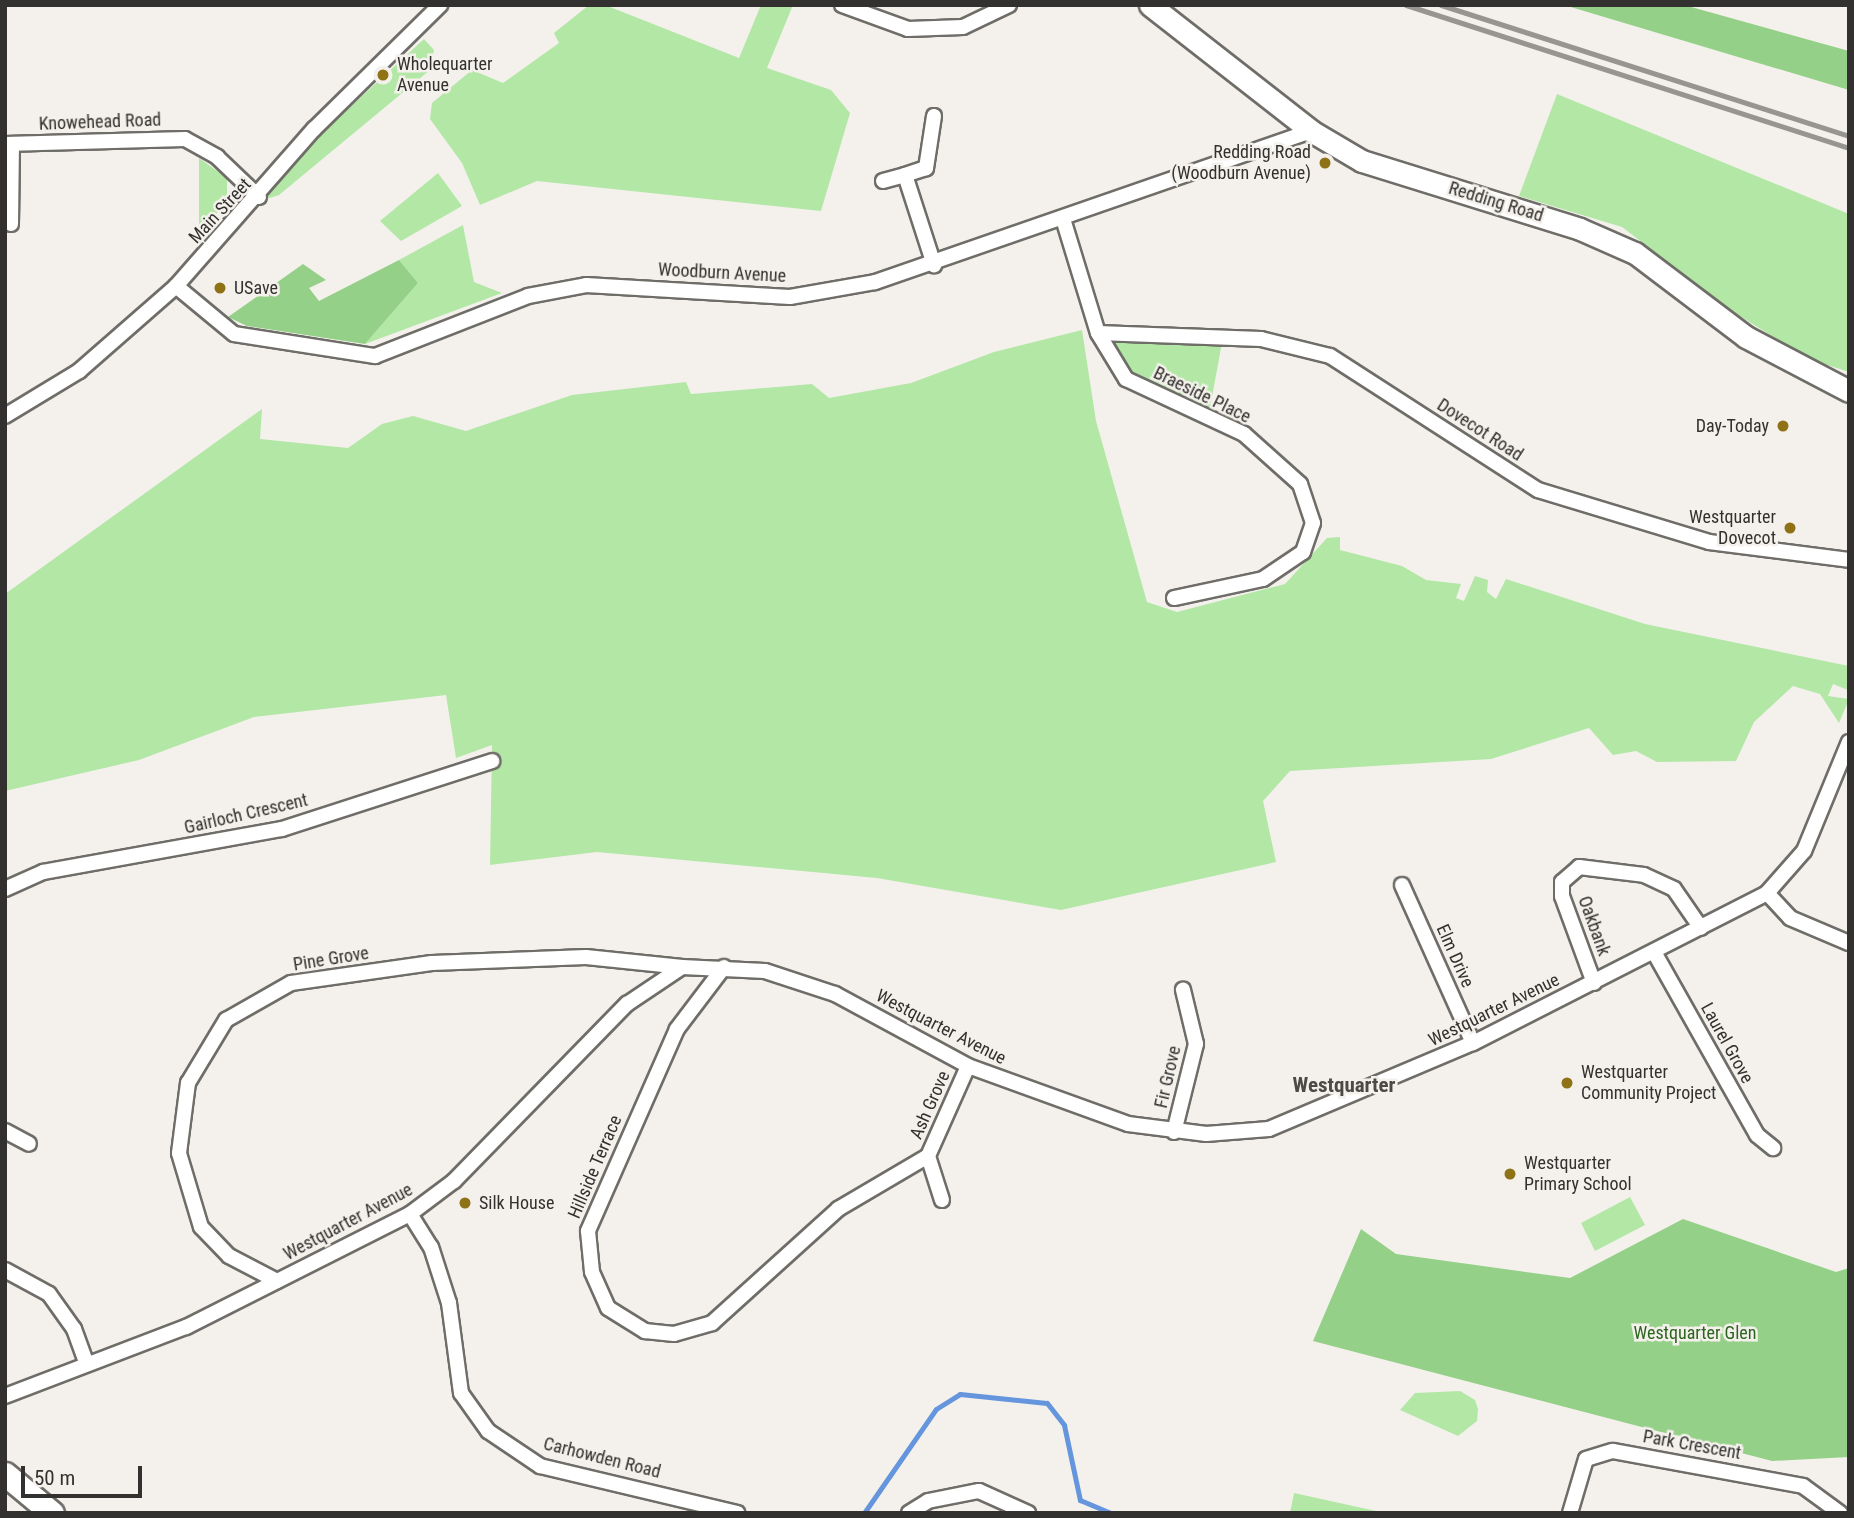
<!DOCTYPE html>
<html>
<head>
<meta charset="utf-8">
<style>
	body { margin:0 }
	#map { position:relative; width:1854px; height:1518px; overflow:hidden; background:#f4f1ec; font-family:"Roboto Condensed",sans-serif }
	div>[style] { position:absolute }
	.green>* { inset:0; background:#b2e7a6 }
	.forest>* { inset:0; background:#94d087 }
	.stream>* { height:5px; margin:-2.5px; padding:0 2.5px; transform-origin:2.5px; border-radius:2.5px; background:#6595dc }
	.roads { filter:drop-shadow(2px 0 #6f6d68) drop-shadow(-2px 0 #6f6d68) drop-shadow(0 2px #6f6d68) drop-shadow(0 -2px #6f6d68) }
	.minor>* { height:14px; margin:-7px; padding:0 7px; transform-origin:7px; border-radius:7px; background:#fff }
	.secondary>* { height:21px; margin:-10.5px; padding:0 10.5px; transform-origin:10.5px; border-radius:10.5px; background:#fff }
	.primary>* { height:23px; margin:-11.5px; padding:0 11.5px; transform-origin:11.5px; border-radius:11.5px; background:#fff }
	.rail>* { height:5px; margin:-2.5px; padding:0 2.5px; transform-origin:2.5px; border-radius:2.5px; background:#979591 }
	.dots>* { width:19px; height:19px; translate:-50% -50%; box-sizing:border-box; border:4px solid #f4f1ec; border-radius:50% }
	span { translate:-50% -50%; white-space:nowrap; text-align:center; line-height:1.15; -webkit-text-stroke:5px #f4f1ec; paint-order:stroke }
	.poi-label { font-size:18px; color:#32312f }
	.left { translate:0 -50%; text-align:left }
	.right { translate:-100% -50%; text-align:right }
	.street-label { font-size:18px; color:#32312f }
	.park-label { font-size:18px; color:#2b641e }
	.quarter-label { font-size:21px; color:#4c4946; font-weight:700 }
	.frame { position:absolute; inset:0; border:7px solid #32312f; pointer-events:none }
	.scale { position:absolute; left:21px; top:1466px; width:121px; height:32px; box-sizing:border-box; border:4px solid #32312f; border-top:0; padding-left:9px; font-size:21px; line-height:24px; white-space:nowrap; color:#32312f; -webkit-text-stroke:5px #f4f1ec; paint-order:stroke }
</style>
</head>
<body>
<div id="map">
	<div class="green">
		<i style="clip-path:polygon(589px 5px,605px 5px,739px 58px,761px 5px,793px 5px,767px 68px,831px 90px,850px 113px,821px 211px,537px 181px,480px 205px,462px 163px,430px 119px,432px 103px,472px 70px,503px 83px,559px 43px,554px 33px)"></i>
		<i style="clip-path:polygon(424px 39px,434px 50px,430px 70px,279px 195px,263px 200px,323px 132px)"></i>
		<i style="clip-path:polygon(1557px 94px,1849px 214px,1849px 372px,1809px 359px,1735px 313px,1622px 227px,1519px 196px)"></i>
		<i style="clip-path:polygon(199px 158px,227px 178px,227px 202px,199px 233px)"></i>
		<i style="clip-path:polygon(438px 173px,462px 206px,401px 241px,380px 221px)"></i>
		<i style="clip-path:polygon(463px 225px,474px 282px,502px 293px,365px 344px,418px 283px,399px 260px)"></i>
		<i style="clip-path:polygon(1082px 330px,1096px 421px,1147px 602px,1177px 612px,1285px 584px,1327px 538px,1340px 537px,1340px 550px,1402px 566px,1426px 580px,1461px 584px,1456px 598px,1464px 601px,1475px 576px,1488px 580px,1487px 592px,1496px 599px,1506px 579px,1645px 624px,1849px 666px,1848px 690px,1833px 684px,1828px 696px,1849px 699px,1839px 723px,1820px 694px,1793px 686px,1754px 722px,1736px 761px,1657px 762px,1636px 751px,1613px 755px,1589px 728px,1491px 759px,1290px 771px,1263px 801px,1276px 862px,1061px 910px,877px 878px,597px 852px,490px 865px,492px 745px,456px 758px,446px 695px,254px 717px,139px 760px,5px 791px,5px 594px,262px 409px,260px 439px,348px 448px,382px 424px,413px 416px,466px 431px,572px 395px,686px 382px,691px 394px,812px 384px,829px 398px,911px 383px,994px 352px)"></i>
		<i style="clip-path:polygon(1098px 333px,1223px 337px,1208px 419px,1126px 379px)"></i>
		<i style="clip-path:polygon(1630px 1197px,1645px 1225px,1595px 1251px,1581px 1223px)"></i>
		<i style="clip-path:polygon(1460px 1391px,1475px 1400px,1478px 1409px,1477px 1421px,1458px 1436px,1400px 1410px,1415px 1393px)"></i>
		<i style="clip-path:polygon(1294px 1493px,1385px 1513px,1290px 1513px)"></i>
	</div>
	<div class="forest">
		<i style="clip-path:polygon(1564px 5px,1684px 5px,1849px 51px,1849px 90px)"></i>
		<i style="clip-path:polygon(399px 260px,418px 283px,365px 344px,247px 326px,228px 317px,303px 264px,326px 280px,309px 288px,319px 301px)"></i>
		<i style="clip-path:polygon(1683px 1219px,1836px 1272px,1849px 1268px,1849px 1457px,1772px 1461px,1313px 1341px,1361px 1229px,1396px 1254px,1570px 1278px)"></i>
	</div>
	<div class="stream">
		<i style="left:864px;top:1513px;width:126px;rotate:-55.3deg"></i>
		<i style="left:936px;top:1409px;width:28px;rotate:-32deg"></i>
		<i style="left:960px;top:1394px;width:87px;rotate:5.9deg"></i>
		<i style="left:1047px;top:1403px;width:28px;rotate:52deg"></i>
		<i style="left:1064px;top:1425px;width:77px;rotate:78deg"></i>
		<i style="left:1080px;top:1500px;width:34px;rotate:23deg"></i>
	</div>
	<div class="roads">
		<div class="minor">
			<i style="left:842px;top:5px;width:70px;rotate:20deg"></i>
			<i style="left:908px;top:29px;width:55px;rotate:-2.1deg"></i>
			<i style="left:963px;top:27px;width:51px;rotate:-25.6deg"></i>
			<i style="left:934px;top:116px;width:53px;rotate:98.7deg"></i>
			<i style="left:926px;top:168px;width:22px;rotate:162deg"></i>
			<i style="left:905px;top:175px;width:95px;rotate:72.1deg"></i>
			<i style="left:5px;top:144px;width:180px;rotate:-1.6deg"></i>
			<i style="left:185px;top:139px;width:37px;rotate:29deg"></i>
			<i style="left:217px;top:157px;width:58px;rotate:43.6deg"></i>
			<i style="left:883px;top:181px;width:23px;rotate:-15deg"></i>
			<i style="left:1064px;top:222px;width:116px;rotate:73deg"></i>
			<i style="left:1098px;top:333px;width:54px;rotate:58.7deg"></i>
			<i style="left:1126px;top:379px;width:130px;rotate:25deg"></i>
			<i style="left:1244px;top:434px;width:75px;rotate:41.8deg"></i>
			<i style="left:1300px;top:484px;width:41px;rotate:71.6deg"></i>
			<i style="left:1313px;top:523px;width:31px;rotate:109deg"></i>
			<i style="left:1303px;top:552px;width:48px;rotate:146deg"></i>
			<i style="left:1263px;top:579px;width:91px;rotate:167.9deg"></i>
			<i style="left:11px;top:224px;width:79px;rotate:-89.3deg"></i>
			<i style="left:176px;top:286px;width:75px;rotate:39.6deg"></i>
			<i style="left:234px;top:334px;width:143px;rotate:8.9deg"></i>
			<i style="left:375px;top:356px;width:164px;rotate:-21.4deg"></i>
			<i style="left:528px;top:296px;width:59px;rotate:-10.7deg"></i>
			<i style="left:586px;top:285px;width:204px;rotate:3.4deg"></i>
			<i style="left:790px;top:297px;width:86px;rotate:-10deg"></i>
			<i style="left:875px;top:282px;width:461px;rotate:-19.1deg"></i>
			<i style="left:1098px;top:333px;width:163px;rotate:2.1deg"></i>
			<i style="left:1261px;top:339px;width:71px;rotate:13.8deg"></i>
			<i style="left:1330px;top:356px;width:247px;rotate:32.8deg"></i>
			<i style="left:1538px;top:490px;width:179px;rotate:16.9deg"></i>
			<i style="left:1709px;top:542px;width:141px;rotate:7.3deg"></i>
			<i style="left:5px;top:416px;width:87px;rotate:-31.3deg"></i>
			<i style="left:79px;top:371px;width:129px;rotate:-41.2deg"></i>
			<i style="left:176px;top:286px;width:209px;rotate:-48.7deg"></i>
			<i style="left:314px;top:129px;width:177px;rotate:-44.5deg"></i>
			<i style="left:1402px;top:885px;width:173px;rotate:65.8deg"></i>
			<i style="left:5px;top:889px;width:42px;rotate:-24.1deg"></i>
			<i style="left:43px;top:872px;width:243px;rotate:-10.2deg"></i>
			<i style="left:282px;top:829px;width:221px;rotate:-17.9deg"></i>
			<i style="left:1767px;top:893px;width:34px;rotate:47deg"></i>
			<i style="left:1790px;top:918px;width:64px;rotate:23deg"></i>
			<i style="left:1654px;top:952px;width:210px;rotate:60.6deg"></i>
			<i style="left:1757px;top:1135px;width:21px;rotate:39deg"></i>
			<i style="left:724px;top:967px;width:78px;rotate:127.2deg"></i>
			<i style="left:677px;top:1029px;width:221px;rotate:113.8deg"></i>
			<i style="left:588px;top:1231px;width:41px;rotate:84.4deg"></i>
			<i style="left:592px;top:1272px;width:39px;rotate:66deg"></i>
			<i style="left:608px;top:1308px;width:44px;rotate:31.9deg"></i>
			<i style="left:645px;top:1331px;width:29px;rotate:6deg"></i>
			<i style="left:674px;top:1334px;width:40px;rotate:-16deg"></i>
			<i style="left:712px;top:1323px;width:170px;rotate:-42.1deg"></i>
			<i style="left:838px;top:1209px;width:104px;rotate:-30.5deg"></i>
			<i style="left:1594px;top:983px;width:93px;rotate:-110.2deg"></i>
			<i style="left:1562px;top:896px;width:14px;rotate:-90deg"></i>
			<i style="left:1562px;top:882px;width:23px;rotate:-41deg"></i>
			<i style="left:1579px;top:867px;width:65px;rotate:7deg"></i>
			<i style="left:1644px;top:875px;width:33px;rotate:25deg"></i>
			<i style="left:1674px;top:889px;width:47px;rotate:55.3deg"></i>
			<i style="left:5px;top:1131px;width:27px;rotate:28deg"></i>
			<i style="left:1174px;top:1132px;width:91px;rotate:-76deg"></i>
			<i style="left:1196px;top:1044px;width:56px;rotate:-103.5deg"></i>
			<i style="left:942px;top:1200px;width:46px;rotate:-107.7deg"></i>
			<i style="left:928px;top:1156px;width:98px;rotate:-66deg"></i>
			<i style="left:410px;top:1214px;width:39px;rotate:58deg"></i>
			<i style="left:431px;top:1247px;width:59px;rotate:72.2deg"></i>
			<i style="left:449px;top:1303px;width:91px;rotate:82.4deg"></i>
			<i style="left:461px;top:1393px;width:47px;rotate:54.6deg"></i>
			<i style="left:488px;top:1431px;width:63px;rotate:33.9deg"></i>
			<i style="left:540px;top:1466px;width:203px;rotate:13.4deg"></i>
			<i style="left:5px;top:1270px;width:50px;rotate:28.6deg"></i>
			<i style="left:49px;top:1294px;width:43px;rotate:54.5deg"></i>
			<i style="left:74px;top:1329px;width:33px;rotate:70deg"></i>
			<i style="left:277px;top:1281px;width:54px;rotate:-152.5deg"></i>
			<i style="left:229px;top:1256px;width:40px;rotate:-134deg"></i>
			<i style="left:201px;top:1227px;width:77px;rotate:-106.6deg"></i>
			<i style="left:179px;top:1153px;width:71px;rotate:-82.7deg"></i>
			<i style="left:188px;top:1083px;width:74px;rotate:-58.9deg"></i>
			<i style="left:226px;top:1020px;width:75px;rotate:-29.6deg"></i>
			<i style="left:291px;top:983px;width:142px;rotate:-8.1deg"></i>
			<i style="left:432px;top:963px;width:154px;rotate:-2.2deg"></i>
			<i style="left:586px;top:957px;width:97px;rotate:5.9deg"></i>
			<i style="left:5px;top:1396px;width:194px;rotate:-20.9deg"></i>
			<i style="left:186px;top:1327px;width:251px;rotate:-26.8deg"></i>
			<i style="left:410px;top:1214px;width:55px;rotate:-36.9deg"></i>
			<i style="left:454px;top:1181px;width:248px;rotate:-45.7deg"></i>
			<i style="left:627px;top:1004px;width:66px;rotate:-33.9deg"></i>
			<i style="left:682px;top:967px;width:83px;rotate:2.8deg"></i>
			<i style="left:765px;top:971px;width:74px;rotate:18.2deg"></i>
			<i style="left:835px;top:994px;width:151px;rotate:28.4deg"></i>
			<i style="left:968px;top:1066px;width:170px;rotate:19.9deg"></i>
			<i style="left:1128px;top:1124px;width:79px;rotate:7.3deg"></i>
			<i style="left:1206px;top:1134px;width:63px;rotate:-4.5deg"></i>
			<i style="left:1269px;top:1129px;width:221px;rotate:-22.9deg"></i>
			<i style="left:1473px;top:1043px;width:330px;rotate:-27deg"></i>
			<i style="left:1767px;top:893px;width:56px;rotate:-48.6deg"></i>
			<i style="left:1804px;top:851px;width:118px;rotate:-67.6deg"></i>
			<i style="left:909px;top:1513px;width:22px;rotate:-32deg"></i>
			<i style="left:928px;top:1501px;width:52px;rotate:-11.1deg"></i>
			<i style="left:979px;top:1491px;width:54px;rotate:24.2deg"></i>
			<i style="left:1570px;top:1513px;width:56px;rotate:-73.5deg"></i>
			<i style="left:1586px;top:1459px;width:28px;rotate:-17deg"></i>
			<i style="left:1613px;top:1451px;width:193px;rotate:10.4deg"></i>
			<i style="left:1803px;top:1486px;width:46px;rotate:36.1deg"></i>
		</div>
		<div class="secondary">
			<i style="left:1150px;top:5px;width:204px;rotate:38deg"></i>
			<i style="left:1311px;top:131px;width:59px;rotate:30.5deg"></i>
			<i style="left:1362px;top:161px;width:228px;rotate:17.3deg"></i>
			<i style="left:1580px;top:229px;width:60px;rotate:23.6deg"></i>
			<i style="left:1635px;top:253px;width:139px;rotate:37.1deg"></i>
			<i style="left:1746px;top:337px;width:116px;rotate:27.7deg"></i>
		</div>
		<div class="primary">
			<i style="left:5px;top:1474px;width:61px;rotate:39.7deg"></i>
		</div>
	</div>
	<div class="rail">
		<i style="left:1406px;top:5px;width:466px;rotate:17.9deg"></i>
		<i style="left:1441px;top:5px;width:429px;rotate:17.8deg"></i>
	</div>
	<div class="dots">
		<i style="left:383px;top:75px;background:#8f7116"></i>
		<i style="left:1325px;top:163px;background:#8f7116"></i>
		<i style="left:220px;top:288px;background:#8f7116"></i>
		<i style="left:1783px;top:426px;background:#8f7116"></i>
		<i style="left:1790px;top:528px;background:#8f7116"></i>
		<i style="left:1567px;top:1083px;background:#8f7116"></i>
		<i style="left:1510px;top:1174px;background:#8f7116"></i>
		<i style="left:465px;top:1203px;background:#8f7116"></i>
	</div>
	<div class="poi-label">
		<span class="left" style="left:397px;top:75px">Wholequarter<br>Avenue</span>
		<span class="right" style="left:1311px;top:163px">Redding Road<br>(Woodburn Avenue)</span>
		<span class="left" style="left:234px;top:288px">USave</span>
		<span class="right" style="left:1769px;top:426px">Day-Today</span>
		<span class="right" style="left:1776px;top:528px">Westquarter<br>Dovecot</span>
		<span class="left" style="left:1581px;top:1083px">Westquarter<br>Community Project</span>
		<span class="left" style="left:1524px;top:1174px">Westquarter<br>Primary School</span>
		<span class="left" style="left:479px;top:1203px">Silk House</span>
	</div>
	<div class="street-label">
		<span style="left:100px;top:122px;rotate:-2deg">Knowehead Road</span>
		<span style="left:1496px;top:202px;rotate:17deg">Redding Road</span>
		<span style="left:220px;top:211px;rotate:-47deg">Main Street</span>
		<span style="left:722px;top:273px;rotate:3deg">Woodburn Avenue</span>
		<span style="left:1202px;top:395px;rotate:26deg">Braeside Place</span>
		<span style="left:1480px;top:430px;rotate:33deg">Dovecot Road</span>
		<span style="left:246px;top:814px;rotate:-13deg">Gairloch Crescent</span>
		<span style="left:1594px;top:926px;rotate:70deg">Oakbank</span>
		<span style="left:1455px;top:956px;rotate:66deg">Elm Drive</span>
		<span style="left:331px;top:959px;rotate:-9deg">Pine Grove</span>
		<span style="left:1494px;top:1010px;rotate:-26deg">Westquarter Avenue</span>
		<span style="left:941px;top:1027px;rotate:27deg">Westquarter Avenue</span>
		<span style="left:1727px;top:1043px;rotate:61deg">Laurel Grove</span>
		<span style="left:1168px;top:1077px;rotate:-77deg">Fir Grove</span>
		<span style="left:930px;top:1105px;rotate:-66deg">Ash Grove</span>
		<span style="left:595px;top:1167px;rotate:-67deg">Hillside Terrace</span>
		<span style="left:348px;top:1222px;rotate:-28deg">Westquarter Avenue</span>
		<span style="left:1692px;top:1445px;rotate:10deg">Park Crescent</span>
		<span style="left:602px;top:1458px;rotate:14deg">Carhowden Road</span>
	</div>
	<div class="park-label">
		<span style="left:1695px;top:1333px">Westquarter Glen</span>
	</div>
	<div class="quarter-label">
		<span style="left:1344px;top:1085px">Westquarter</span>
	</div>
	<div class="frame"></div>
	<div class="scale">50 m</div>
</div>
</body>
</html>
